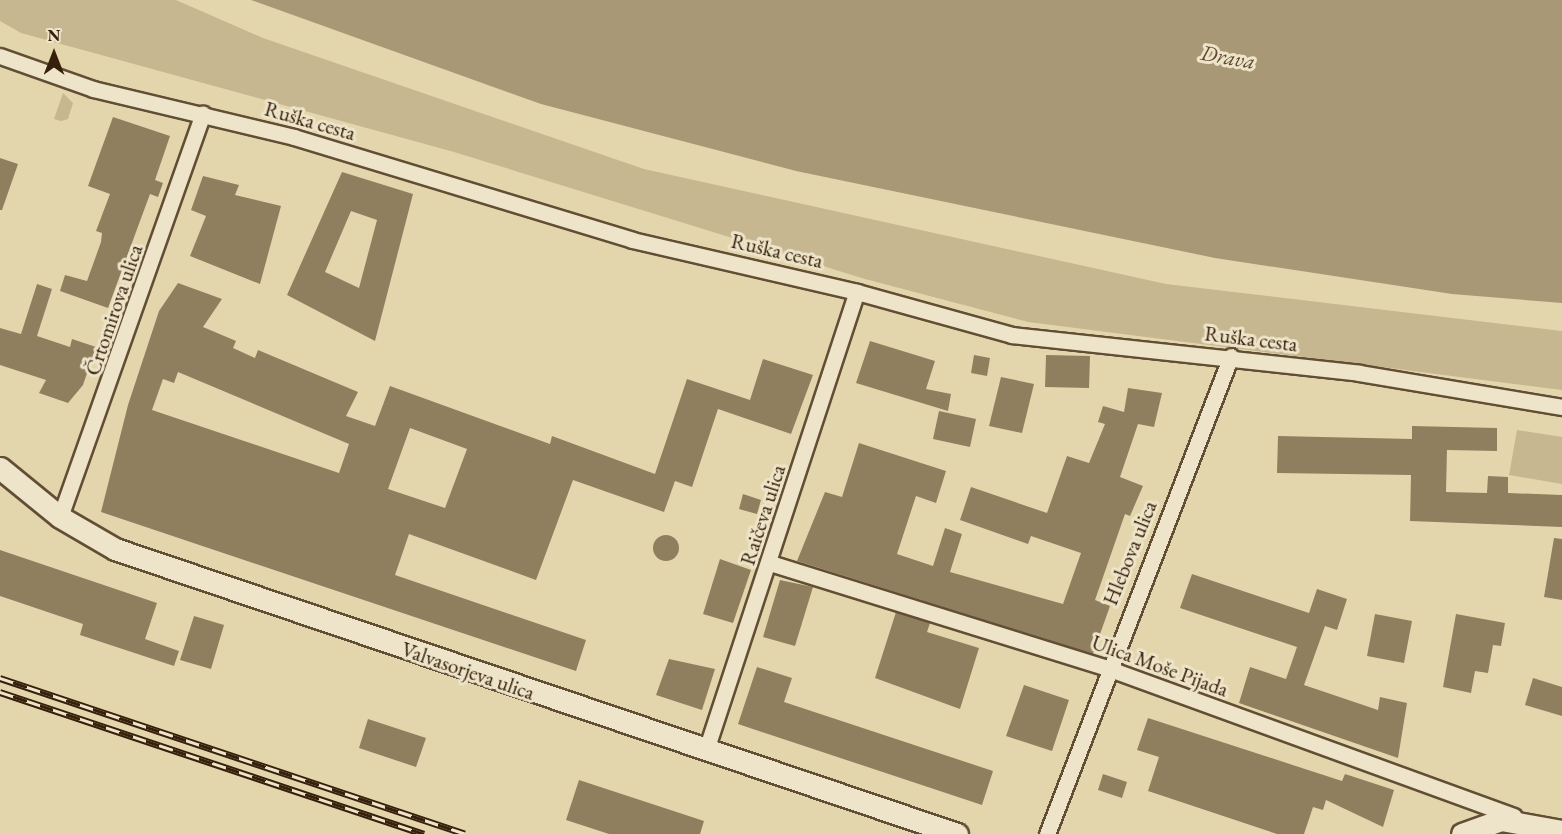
<!DOCTYPE html>
<html>
<head>
<meta charset="utf-8">
<style>
	body { margin:0 }
	#map { position:relative; width:1562px; height:834px; overflow:hidden; background:#e4d6ac; font-family:"EB Garamond",serif }
	div>[style] { position:absolute }
	.green>* { inset:0; background:#c6b791 }
	.water>* { inset:0; background:#a99876 }
	.building>* { inset:0; background:#907f5f }
	.round { border-radius:50% }
	.roads { filter:drop-shadow(2px 0 #624e34) drop-shadow(-2px 0 #624e34) drop-shadow(0 2px #624e34) drop-shadow(0 -2px #624e34) }
	.street>* { height:15px; margin:-7.5px; padding:0 7.5px; transform-origin:7.5px; border-radius:7.5px; background:#ede4c9 }
	.secondary>* { height:21px; margin:-10.5px; padding:0 10.5px; transform-origin:10.5px; border-radius:10.5px; background:#ede4c9 }
	.rail>* { height:7px; margin-top:-3.5px; transform-origin:0; background:repeating-linear-gradient(90deg,#ede4c9 0 14px,#36200c 0 28px); box-sizing:border-box; border-block:2px solid #36200c }
	span { translate:-50% -50%; white-space:nowrap; text-align:center; line-height:1.15; -webkit-text-stroke:6px #ede4c9; paint-order:stroke }
	.street-label { font-size:21px; color:#36200c }
	.water-label { font-size:22px; color:#5e4a31; font-style:italic }
	.north { position:absolute; left:24px; top:24px; width:60px; height:60px; -webkit-text-stroke:4px #ede4c9; paint-order:stroke; rotate:0deg; font-size:16px; font-weight:700; line-height:24px; text-align:center; color:#36200c }
	.north::after { content:''; display:block; margin:auto; width:21px; height:27px; background:#36200c; clip-path:polygon(50% 0,100% 100%,50% 72%,0 100%) }
</style>
</head>
<body>
<div id="map">
	<div class="green">
		<i style="clip-path:polygon(0 0,176px 0,263px 38px,644px 169px,1166px 284px,1562px 331px,1562px 390px,1028px 322px,865px 279px,454px 152px,21px 33px,0 21px)"></i>
		<i style="clip-path:polygon(63px 93px,73px 103px,68px 119px,61px 121px,54px 119px)"></i>
		<i style="clip-path:polygon(1517px 430px,1562px 437px,1562px 484px,1509px 475px)"></i>
	</div>
	<div class="water">
		<i style="clip-path:polygon(251px 0,1562px 0,1562px 303px,1452px 294px,1215px 258px,796px 171px,541px 104px)"></i>
	</div>
	<div class="building">
		<i style="clip-path:polygon(113px 117px,170px 136px,155px 180px,163px 183px,158px 197px,150px 194px,108px 308px,60px 291px,65px 275px,87px 281px,101px 242px,102px 233px,96px 231px,110px 194px,88px 186px)"></i>
		<i style="clip-path:polygon(0 158px,18px 164px,2px 210px,0 210px)"></i>
		<i style="clip-path:polygon(evenodd,342px 172px,413px 194px,375px 341px,287px 295px,342px 172px,351px 211px,377px 220px,359px 288px,325px 272px,351px 211px)"></i>
		<i style="clip-path:polygon(203px 176px,239px 185px,235px 195px,281px 206px,260px 284px,190px 256px,206px 216px,191px 210px)"></i>
		<i style="clip-path:polygon(evenodd,178px 283px,222px 299px,203px 327px,236px 341px,233px 348px,255px 358px,258px 350px,358px 392px,346px 416px,375px 426px,390px 386px,550px 444px,552px 436px,655px 474px,687px 379px,750px 400px,763px 359px,813px 375px,791px 434px,718px 409px,692px 487px,675px 481px,664px 512px,573px 480px,536px 580px,409px 534px,395px 575px,586px 640px,576px 671px,101px 512px,128px 405px,159px 311px,178px 283px,178px 372px,349px 444px,339px 473px,152px 410px,163px 379px,174px 383px,178px 372px,178px 283px,410px 428px,467px 449px,445px 508px,388px 489px,410px 428px)"></i>
		<i style="clip-path:polygon(37px 284px,52px 289px,37px 336px,70px 347px,72px 339px,96px 347px,83px 385px,68px 403px,39px 393px,46px 380px,0 365px,0 328px,21px 334px)"></i>
		<i style="clip-path:polygon(870px 341px,935px 361px,926px 389px,951px 394px,948px 411px,856px 383px)"></i>
		<i style="clip-path:polygon(974px 355px,990px 358px,987px 376px,971px 373px)"></i>
		<i style="clip-path:polygon(1046px 355px,1090px 356px,1089px 388px,1045px 387px)"></i>
		<i style="clip-path:polygon(1001px 377px,1034px 384px,1022px 433px,989px 426px)"></i>
		<i style="clip-path:polygon(1128px 388px,1162px 393px,1154px 427px,1138px 424px,1120px 477px,1143px 486px,1130px 516px,1125px 514px,1095px 600px,1110px 606px,1093px 654px,797px 561px,825px 492px,842px 497px,859px 443px,946px 471px,936px 503px,916px 496px,897px 554px,933px 566px,945px 528px,962px 534px,950px 572px,1063px 604px,1081px 553px,1031px 536px,1028px 544px,960px 520px,971px 487px,1047px 513px,1067px 456px,1089px 463px,1105px 424px,1098px 422px,1103px 406px,1124px 412px)"></i>
		<i style="clip-path:polygon(939px 411px,976px 419px,970px 447px,933px 439px)"></i>
		<i style="clip-path:polygon(1412px 426px,1497px 428px,1497px 451px,1447px 450px,1446px 492px,1487px 493px,1488px 476px,1508px 477px,1508px 493px,1562px 495px,1562px 527px,1410px 521px,1411px 475px,1277px 473px,1278px 436px,1412px 439px)"></i>
		<i style="clip-path:polygon(743px 494px,761px 500px,757px 514px,739px 509px)"></i>
		<i class="round" style="left:653px;top:535px;width:26px;height:26px"></i>
		<i style="clip-path:polygon(1554px 538px,1562px 539px,1562px 600px,1544px 597px)"></i>
		<i style="clip-path:polygon(0 550px,157px 603px,145px 639px,179px 651px,174px 666px,80px 635px,83px 624px,0 596px)"></i>
		<i style="clip-path:polygon(720px 559px,751px 570px,733px 623px,703px 614px)"></i>
		<i style="clip-path:polygon(1192px 574px,1309px 613px,1317px 589px,1347px 599px,1337px 630px,1325px 626px,1304px 685px,1378px 710px,1380px 697px,1407px 703px,1398px 758px,1239px 703px,1250px 667px,1286px 679px,1297px 647px,1180px 608px)"></i>
		<i style="clip-path:polygon(780px 580px,813px 587px,795px 646px,763px 637px)"></i>
		<i style="clip-path:polygon(896px 612px,930px 623px,927px 632px,979px 648px,960px 709px,875px 678px)"></i>
		<i style="clip-path:polygon(1375px 614px,1412px 621px,1404px 663px,1367px 656px)"></i>
		<i style="clip-path:polygon(1456px 614px,1505px 623px,1501px 646px,1493px 645px,1488px 673px,1475px 671px,1471px 693px,1443px 687px)"></i>
		<i style="clip-path:polygon(194px 616px,224px 625px,211px 669px,180px 660px)"></i>
		<i style="clip-path:polygon(669px 659px,715px 669px,702px 710px,656px 695px)"></i>
		<i style="clip-path:polygon(757px 667px,792px 678px,784px 702px,993px 771px,982px 805px,738px 724px)"></i>
		<i style="clip-path:polygon(1533px 678px,1562px 687px,1562px 716px,1525px 705px)"></i>
		<i style="clip-path:polygon(1024px 685px,1069px 700px,1052px 751px,1006px 736px)"></i>
		<i style="clip-path:polygon(1148px 718px,1342px 781px,1345px 774px,1394px 790px,1383px 827px,1326px 800px,1323px 810px,1313px 807px,1304px 834px,1277px 834px,1148px 791px,1159px 757px,1137px 750px)"></i>
		<i style="clip-path:polygon(368px 719px,426px 738px,416px 767px,359px 748px)"></i>
		<i style="clip-path:polygon(1103px 774px,1127px 782px,1122px 798px,1098px 790px)"></i>
		<i style="clip-path:polygon(579px 780px,704px 821px,700px 834px,609px 834px,566px 820px)"></i>
	</div>
	<div class="roads">
		<div class="street">
			<i style="left:0;top:56px;width:99px;rotate:19.5deg"></i>
			<i style="left:93px;top:89px;width:207px;rotate:13.4deg"></i>
			<i style="left:294px;top:137px;width:353px;rotate:16.9deg"></i>
			<i style="left:632px;top:240px;width:231px;rotate:13deg"></i>
			<i style="left:857px;top:292px;width:161px;rotate:15.5deg"></i>
			<i style="left:1012px;top:335px;width:349px;rotate:6.2deg"></i>
			<i style="left:1359px;top:373px;width:206px;rotate:9.5deg"></i>
			<i style="left:60px;top:517px;width:428px;rotate:-70.5deg"></i>
			<i style="left:770px;top:563px;width:353px;rotate:17.3deg"></i>
			<i style="left:1107px;top:668px;width:433px;rotate:20deg"></i>
			<i style="left:706px;top:750px;width:482px;rotate:-71.8deg"></i>
			<i style="left:1047px;top:834px;width:512px;rotate:-68.95deg"></i>
		</div>
		<div class="secondary">
			<i style="left:0;top:468px;width:77px;rotate:39.2deg"></i>
			<i style="left:60px;top:517px;width:64px;rotate:30.2deg"></i>
			<i style="left:115px;top:549px;width:889px;rotate:18.7deg"></i>
			<i style="left:1462px;top:834px;width:41px;rotate:-19.7deg"></i>
			<i style="left:1501px;top:820px;width:62px;rotate:10.2deg"></i>
		</div>
	</div>
	<div class="rail">
		<i style="left:0;top:678px;width:490px;rotate:18.5deg"></i>
		<i style="left:0;top:692px;width:447px;rotate:18.5deg"></i>
	</div>
	<div class="street-label">
		<span style="left:310px;top:121px;rotate:16deg">Ruška cesta</span>
		<span style="left:777px;top:251px;rotate:13deg">Ruška cesta</span>
		<span style="left:114px;top:310px;rotate:-71deg">Črtomirova ulica</span>
		<span style="left:1251px;top:339px;rotate:7deg">Ruška cesta</span>
		<span style="left:763px;top:515px;rotate:-72deg">Raičeva ulica</span>
		<span style="left:1130px;top:553px;rotate:-68deg">Hlebova ulica</span>
		<span style="left:1160px;top:666px;rotate:20deg">Ulica Moše Pijada</span>
		<span style="left:468px;top:671px;rotate:19deg">Valvasorjeva ulica</span>
	</div>
	<div class="water-label">
		<span style="left:1228px;top:57px;rotate:10deg">Drava</span>
	</div>
	<div class="north">N</div>
</div>
</body>
</html>
